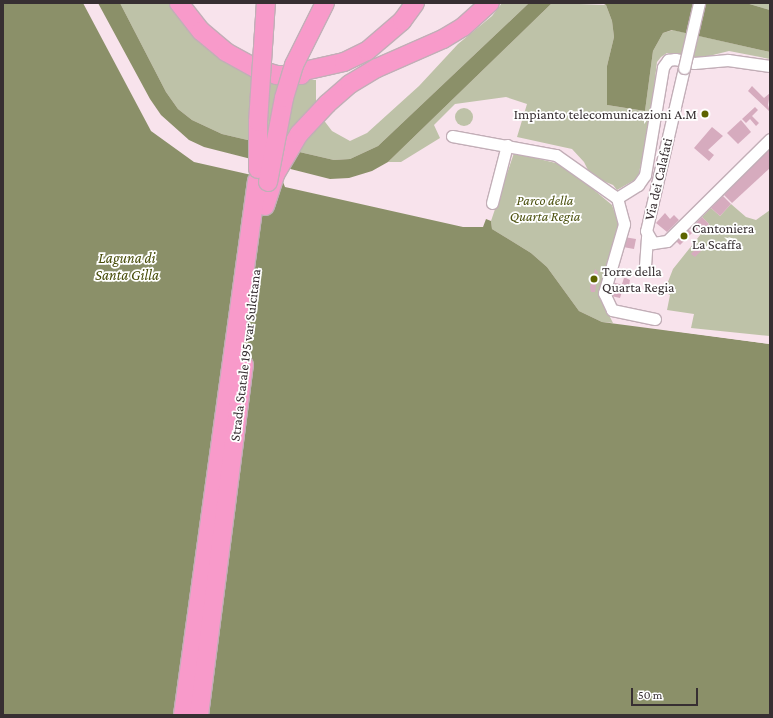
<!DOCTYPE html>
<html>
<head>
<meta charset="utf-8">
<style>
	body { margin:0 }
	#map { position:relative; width:773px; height:718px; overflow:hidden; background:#f8e3ec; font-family:"Crimson Pro",serif }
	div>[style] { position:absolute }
	.green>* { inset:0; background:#bec2a8 }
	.round { border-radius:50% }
	.water>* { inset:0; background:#8b9069 }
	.pier>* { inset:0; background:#f8e3ec }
	.building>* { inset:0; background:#d6abbe }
	.roads { filter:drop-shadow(1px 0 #c2aeb7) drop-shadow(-1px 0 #c2aeb7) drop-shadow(0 1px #c2aeb7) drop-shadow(0 -1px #c2aeb7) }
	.minor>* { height:11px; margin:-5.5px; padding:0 5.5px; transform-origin:5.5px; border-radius:5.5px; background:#fff }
	.trunk>* { height:18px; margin:-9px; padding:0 9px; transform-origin:9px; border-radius:9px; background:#f89aca }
	.bridges { filter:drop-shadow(1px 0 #c2aeb7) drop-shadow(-1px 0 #c2aeb7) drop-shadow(0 1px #c2aeb7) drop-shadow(0 -1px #c2aeb7) }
	.minor-bridge>* { height:11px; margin:-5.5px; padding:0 5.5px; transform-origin:5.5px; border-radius:5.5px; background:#fff }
	.trunk-bridge>* { height:18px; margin:-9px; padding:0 9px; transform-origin:9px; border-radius:9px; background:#f89aca }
	.dots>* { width:11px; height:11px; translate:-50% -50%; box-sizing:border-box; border:2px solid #fff; border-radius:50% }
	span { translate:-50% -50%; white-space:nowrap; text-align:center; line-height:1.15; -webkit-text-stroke:3.5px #fff; paint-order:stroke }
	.poi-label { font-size:14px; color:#372f32 }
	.right { translate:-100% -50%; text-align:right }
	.left { translate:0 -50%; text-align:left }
	.street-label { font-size:14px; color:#372f32 }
	.park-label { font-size:14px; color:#4c510f; font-style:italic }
	.water-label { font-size:15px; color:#474c08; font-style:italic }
	.frame { position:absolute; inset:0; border:4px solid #372f32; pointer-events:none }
	.scale { position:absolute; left:631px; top:688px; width:67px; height:18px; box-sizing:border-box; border:2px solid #372f32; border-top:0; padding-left:5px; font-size:12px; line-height:14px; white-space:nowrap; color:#372f32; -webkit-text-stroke:3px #fff; paint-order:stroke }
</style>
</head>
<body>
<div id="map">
	<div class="green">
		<i style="clip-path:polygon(120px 3px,172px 3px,271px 80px,316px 80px,316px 110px,332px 131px,350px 141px,367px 133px,419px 86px,458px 44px,492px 16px,502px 3px,529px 3px,378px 146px,350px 159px,334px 160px,222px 134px,192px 120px,178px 109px,166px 92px)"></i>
		<i style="clip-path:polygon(552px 3px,606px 5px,612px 21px,614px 37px,607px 66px,607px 105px,645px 111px,653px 51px,663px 33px,673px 30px,770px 52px,770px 59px,729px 51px,697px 59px,667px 53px,661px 57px,657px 62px,651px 113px,638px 178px,617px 190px,613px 185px,591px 176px,584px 162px,572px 149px,517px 137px,527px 104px,506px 97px,455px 104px,434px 125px,440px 138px,401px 162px,388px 162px)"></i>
		<i style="clip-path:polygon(746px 3px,770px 3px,770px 10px)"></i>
		<i class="round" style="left:455px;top:108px;width:18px;height:18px"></i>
		<i style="clip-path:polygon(514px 153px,564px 165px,612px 205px,620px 228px,602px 288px,598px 293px,613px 323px,602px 322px,579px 311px,547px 267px,531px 253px,492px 229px,491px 221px)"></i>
		<i style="clip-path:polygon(731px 204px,746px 217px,756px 220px,770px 210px,770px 336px,691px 328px,694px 314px,667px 310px,670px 295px,664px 292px,673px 269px,709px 224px,702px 217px,711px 208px,720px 216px)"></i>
	</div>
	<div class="water">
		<i style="clip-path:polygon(3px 3px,83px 3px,151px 131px,194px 162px,283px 182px,285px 187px,463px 227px,483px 227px,486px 219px,491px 221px,492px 229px,531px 253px,547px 267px,579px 311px,602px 322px,770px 344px,770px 715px,3px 715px)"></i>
		<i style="clip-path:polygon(98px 3px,120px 3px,166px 92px,178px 109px,192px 120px,222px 134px,334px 160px,350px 159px,378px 146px,529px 3px,552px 3px,388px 162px,372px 171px,349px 178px,330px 179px,204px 147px,189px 140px,161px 115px,150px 99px)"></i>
		<i style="clip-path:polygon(602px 3px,746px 3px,770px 10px,770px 52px,672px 30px,663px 33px,653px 51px,645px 111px,607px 105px,607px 66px,614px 37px,612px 21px,606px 5px)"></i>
	</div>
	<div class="pier">
		<i style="clip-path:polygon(669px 329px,770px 342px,770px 344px,667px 330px)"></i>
	</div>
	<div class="building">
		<i style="clip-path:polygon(752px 86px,764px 98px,770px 93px,768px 105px,770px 112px,748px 91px)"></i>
		<i style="clip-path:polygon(755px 107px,758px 110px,752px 116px,759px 123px,756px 126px,750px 119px,746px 123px,742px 119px)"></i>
		<i style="clip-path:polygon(704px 109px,710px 116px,707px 119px,701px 112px)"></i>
		<i style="clip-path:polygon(741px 120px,751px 132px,738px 144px,727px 133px)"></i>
		<i style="clip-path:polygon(712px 127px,723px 136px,708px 150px,714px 155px,709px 161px,694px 148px)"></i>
		<i style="clip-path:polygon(770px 148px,770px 168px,732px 203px,724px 195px)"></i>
		<i style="clip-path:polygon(723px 196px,731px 204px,720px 216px,711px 208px)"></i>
		<i style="clip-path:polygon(665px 213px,670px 219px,674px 215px,679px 220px,667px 232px,656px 223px)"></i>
		<i style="clip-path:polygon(702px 217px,709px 224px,699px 234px,692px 227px)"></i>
		<i style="clip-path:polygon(687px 228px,692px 233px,680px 245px,675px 240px)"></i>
		<i style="clip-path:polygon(624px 237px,636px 239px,634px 249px,623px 247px)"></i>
		<i style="clip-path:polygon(699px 245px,703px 249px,695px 257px,691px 254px)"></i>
		<i style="clip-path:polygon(595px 269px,598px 272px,595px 292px,591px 292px,590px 287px)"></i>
		<i style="clip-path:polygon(615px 269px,628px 273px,626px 278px,630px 280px,629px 286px,622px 284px,624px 278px,613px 275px)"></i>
		<i style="clip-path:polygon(611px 282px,624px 285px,620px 298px,607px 295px)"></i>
	</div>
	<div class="roads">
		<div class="minor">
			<i style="left:684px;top:68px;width:167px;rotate:103.1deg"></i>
			<i style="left:646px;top:231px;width:14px;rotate:60deg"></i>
			<i style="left:653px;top:243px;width:14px;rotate:-8deg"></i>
			<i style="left:667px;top:241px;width:145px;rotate:-44.7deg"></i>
			<i style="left:452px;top:136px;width:106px;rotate:10.4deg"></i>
			<i style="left:556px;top:155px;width:75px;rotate:35.2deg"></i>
			<i style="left:492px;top:203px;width:60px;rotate:-75.5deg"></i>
			<i style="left:645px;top:266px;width:30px;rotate:-86deg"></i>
			<i style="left:655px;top:319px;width:44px;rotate:-168.2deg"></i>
			<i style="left:612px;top:310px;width:19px;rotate:-115deg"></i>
			<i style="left:604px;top:293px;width:72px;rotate:-73.8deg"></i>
			<i style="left:624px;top:224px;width:27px;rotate:-105deg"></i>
			<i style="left:617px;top:198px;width:25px;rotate:-32deg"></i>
			<i style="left:638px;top:185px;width:12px;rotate:-55deg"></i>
			<i style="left:645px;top:175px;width:109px;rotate:-80.5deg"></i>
			<i style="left:663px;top:67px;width:9px;rotate:-54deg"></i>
			<i style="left:668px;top:60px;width:7px;rotate:-8deg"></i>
			<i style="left:675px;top:59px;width:19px;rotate:12deg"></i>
			<i style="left:694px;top:63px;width:34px;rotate:-5deg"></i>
			<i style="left:728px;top:60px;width:42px;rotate:8.1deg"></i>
		</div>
		<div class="trunk">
			<i style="left:179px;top:3px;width:36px;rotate:52deg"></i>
			<i style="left:201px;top:31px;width:33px;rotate:40deg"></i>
			<i style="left:226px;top:52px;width:35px;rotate:29deg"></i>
			<i style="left:257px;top:69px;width:21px;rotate:17deg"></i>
			<i style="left:277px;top:75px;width:24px"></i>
			<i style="left:301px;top:75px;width:5px;rotate:-53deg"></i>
			<i style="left:304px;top:71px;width:41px;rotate:-12.7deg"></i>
			<i style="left:344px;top:62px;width:25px;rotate:-26deg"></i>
			<i style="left:367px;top:51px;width:46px;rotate:-40.6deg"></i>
			<i style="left:402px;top:21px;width:22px;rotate:-54deg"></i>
			<i style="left:265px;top:206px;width:35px;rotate:-72deg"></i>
			<i style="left:276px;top:173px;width:45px;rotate:-59.5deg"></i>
			<i style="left:299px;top:134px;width:41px;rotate:-47deg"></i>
			<i style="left:327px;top:104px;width:30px;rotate:-41deg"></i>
			<i style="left:350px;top:84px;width:31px;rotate:-31deg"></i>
			<i style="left:377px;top:68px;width:72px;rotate:-23.7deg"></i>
			<i style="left:443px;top:39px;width:23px;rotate:-31deg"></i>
			<i style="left:463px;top:27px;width:36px;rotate:-42deg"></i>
			<i style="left:183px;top:715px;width:539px;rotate:-82.11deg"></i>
			<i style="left:199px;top:715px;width:353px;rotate:-82.7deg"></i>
		</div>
	</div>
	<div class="bridges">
		<div class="minor-bridge">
			<i style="left:684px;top:68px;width:67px;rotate:-77deg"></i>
		</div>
		<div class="trunk-bridge">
			<i style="left:258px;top:169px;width:47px;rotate:-90deg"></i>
			<i style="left:258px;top:122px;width:119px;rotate:-86.2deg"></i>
			<i style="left:268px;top:182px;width:86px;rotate:-79.2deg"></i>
			<i style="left:284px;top:98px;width:34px;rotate:-73deg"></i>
			<i style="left:294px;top:65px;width:69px;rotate:-63.4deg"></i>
		</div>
	</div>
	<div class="dots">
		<i style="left:705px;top:114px;background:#5d6300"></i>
		<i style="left:684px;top:236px;background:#5d6300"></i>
		<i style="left:594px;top:279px;background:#5d6300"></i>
	</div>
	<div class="poi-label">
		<span class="right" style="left:697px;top:114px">Impianto telecomunicazioni A.M</span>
		<span class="left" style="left:692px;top:236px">Cantoniera<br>La Scaffa</span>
		<span class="left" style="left:602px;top:279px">Torre della<br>Quarta Regia</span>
	</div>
	<div class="street-label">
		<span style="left:658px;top:179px;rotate:-77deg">Via dei Calafati</span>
		<span style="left:245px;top:355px;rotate:-83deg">Strada Statale 195 var Sulcitana</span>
	</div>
	<div class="park-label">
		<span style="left:545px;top:208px">Parco della<br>Quarta Regia</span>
	</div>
	<div class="water-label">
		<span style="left:127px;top:267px">Laguna di<br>Santa Gilla</span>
	</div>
	<div class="frame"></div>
	<div class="scale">50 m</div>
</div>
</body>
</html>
